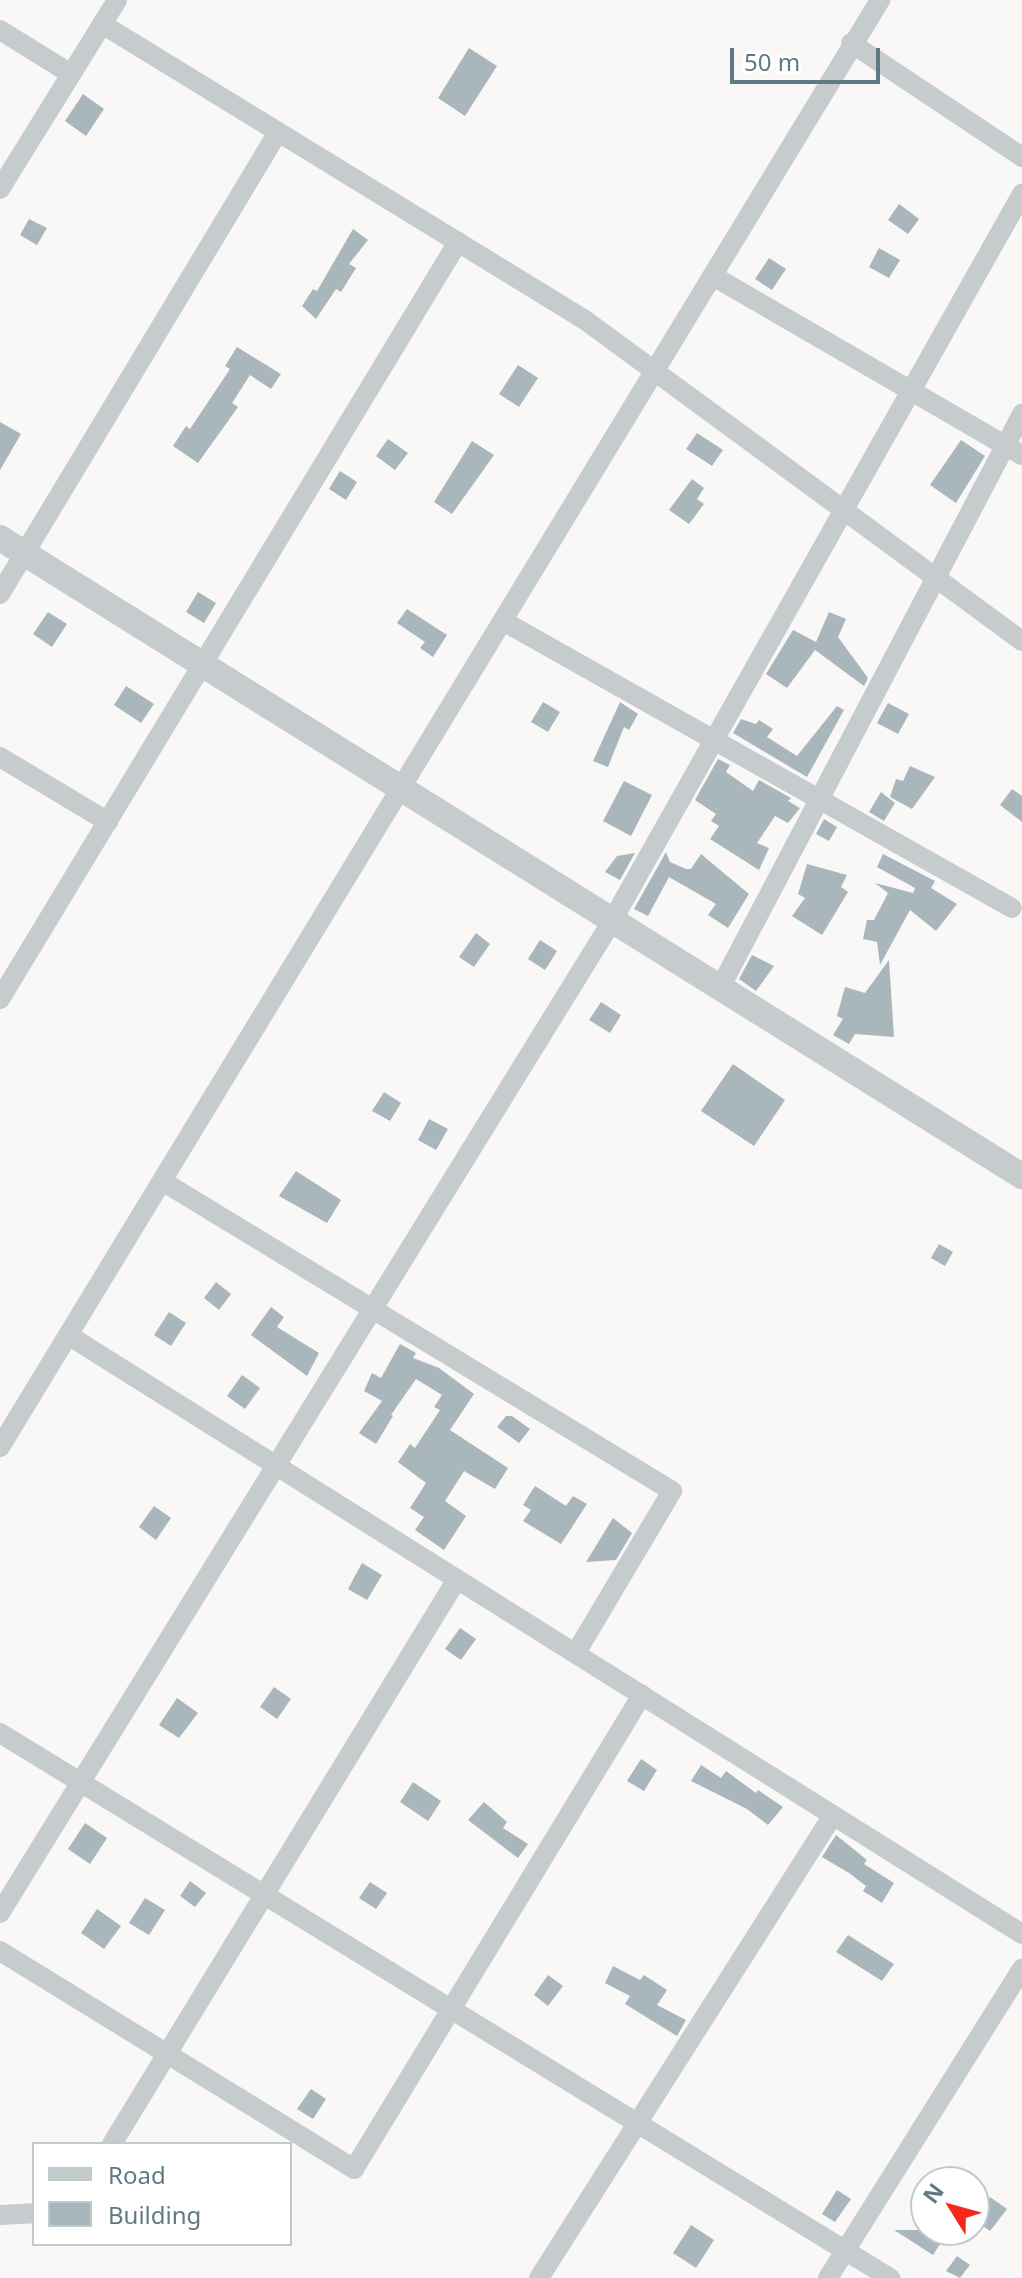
<!DOCTYPE html>
<html>
<head>
<meta charset="utf-8">
<style>
	body { margin:0 }
	#map { position:relative; width:1022px; height:2278px; overflow:hidden; background:#f9f8f6; font-family:"Noto Sans",sans-serif }
	div>[style] { position:absolute }
	.building>* { inset:0; background:#a9b6bb }
	.minor>* { height:20px; margin:-10px; padding:0 10px; transform-origin:10px; border-radius:10px; background:#c6cbce }
	.tertiary>* { height:26px; margin:-13px; padding:0 13px; transform-origin:13px; border-radius:13px; background:#c6cbce }
	span { translate:-50% -50%; white-space:nowrap; text-align:center; line-height:1.15; -webkit-text-stroke:8px #fff; paint-order:stroke }
	.legend { position:absolute; left:32px; top:2142px; width:260px; height:104px; box-sizing:border-box; background:#fff; border:2px solid #bfcace; margin:0; padding:10px 14px; list-style:none; font-size:24px; color:#607a84 }
	.legend li { display:flex; align-items:center; gap:16px; height:40px }
	.legend b { width:40px; border:2px solid #bfcace }
	.north { position:absolute; left:910px; top:2166px; width:80px; height:80px; box-sizing:border-box; background:#fff; border:2px solid #bfcace; border-radius:50%; rotate:307deg; font-size:22px; font-weight:700; line-height:32px; text-align:center; color:#607a84 }
	.north::after { content:''; display:block; margin:auto; width:28px; height:36px; background:#f5291a; clip-path:polygon(50% 0,100% 100%,50% 72%,0 100%) }
	.scale { position:absolute; left:730px; top:48px; width:150px; height:36px; box-sizing:border-box; border:4px solid #607a84; border-top:0; padding-left:10px; font-size:24px; line-height:28px; white-space:nowrap; color:#607a84; -webkit-text-stroke:6px #fff; paint-order:stroke }
</style>
</head>
<body>
<div id="map">
	<div class="building">
		<i style="clip-path:polygon(469px 48px,497px 66px,465px 116px,438px 98px)"></i>
		<i style="clip-path:polygon(83px 94px,104px 109px,86px 136px,65px 121px)"></i>
		<i style="clip-path:polygon(899px 204px,919px 219px,908px 234px,888px 220px)"></i>
		<i style="clip-path:polygon(29px 219px,47px 228px,37px 245px,20px 235px)"></i>
		<i style="clip-path:polygon(353px 229px,368px 240px,349px 264px,356px 268px,341px 292px,336px 289px,316px 319px,302px 306px,313px 289px,317px 291px)"></i>
		<i style="clip-path:polygon(879px 248px,900px 260px,889px 278px,869px 267px)"></i>
		<i style="clip-path:polygon(769px 258px,786px 269px,772px 290px,755px 279px)"></i>
		<i style="clip-path:polygon(237px 347px,281px 374px,271px 389px,250px 375px,232px 403px,238px 407px,198px 463px,173px 446px,186px 426px,190px 429px,230px 369px,225px 366px)"></i>
		<i style="clip-path:polygon(518px 365px,538px 378px,519px 407px,499px 394px)"></i>
		<i style="clip-path:polygon(0 422px,21px 434px,0 470px)"></i>
		<i style="clip-path:polygon(697px 433px,723px 450px,712px 466px,686px 449px)"></i>
		<i style="clip-path:polygon(388px 439px,408px 453px,395px 470px,376px 456px)"></i>
		<i style="clip-path:polygon(961px 440px,985px 456px,956px 503px,930px 485px)"></i>
		<i style="clip-path:polygon(472px 441px,494px 455px,452px 514px,434px 502px)"></i>
		<i style="clip-path:polygon(340px 471px,357px 482px,346px 500px,329px 489px)"></i>
		<i style="clip-path:polygon(692px 479px,704px 488px,697px 499px,704px 504px,689px 524px,669px 510px)"></i>
		<i style="clip-path:polygon(198px 592px,216px 603px,204px 623px,186px 612px)"></i>
		<i style="clip-path:polygon(407px 609px,447px 635px,433px 657px,420px 648px,425px 642px,397px 623px)"></i>
		<i style="clip-path:polygon(48px 612px,67px 624px,52px 647px,33px 634px)"></i>
		<i style="clip-path:polygon(829px 612px,846px 619px,838px 637px,868px 678px,864px 686px,815px 650px,787px 688px,766px 674px,793px 630px,816px 642px)"></i>
		<i style="clip-path:polygon(126px 686px,154px 704px,141px 723px,114px 705px)"></i>
		<i style="clip-path:polygon(543px 702px,560px 712px,548px 732px,531px 722px)"></i>
		<i style="clip-path:polygon(620px 702px,638px 714px,629px 730px,624px 727px,608px 767px,593px 761px)"></i>
		<i style="clip-path:polygon(888px 703px,909px 714px,898px 734px,877px 723px)"></i>
		<i style="clip-path:polygon(837px 706px,844px 710px,807px 777px,733px 733px,741px 719px,756px 724px,759px 720px,773px 729px,767px 737px,797px 756px)"></i>
		<i style="clip-path:polygon(718px 759px,730px 765px,726px 772px,753px 791px,759px 780px,791px 798px,788px 801px,800px 808px,788px 823px,775px 816px,757px 843px,769px 848px,759px 870px,710px 839px,719px 826px,711px 821px,716px 814px,695px 800px)"></i>
		<i style="clip-path:polygon(910px 766px,935px 777px,912px 809px,890px 797px,896px 779px,903px 781px)"></i>
		<i style="clip-path:polygon(624px 781px,652px 795px,631px 836px,603px 821px)"></i>
		<i style="clip-path:polygon(1012px 789px,1022px 796px,1022px 822px,1000px 805px)"></i>
		<i style="clip-path:polygon(881px 792px,895px 803px,884px 821px,869px 812px)"></i>
		<i style="clip-path:polygon(824px 819px,837px 827px,829px 841px,816px 834px)"></i>
		<i style="clip-path:polygon(666px 852px,670px 862px,686px 869px,691px 869px,701px 854px,749px 894px,728px 928px,708px 915px,716px 904px,669px 877px,648px 916px,634px 909px)"></i>
		<i style="clip-path:polygon(635px 853px,620px 880px,605px 872px,617px 856px)"></i>
		<i style="clip-path:polygon(883px 854px,935px 881px,931px 888px,957px 904px,936px 931px,910px 910px,880px 965px,877px 942px,863px 939px,867px 920px,874px 920px,888px 893px,875px 883px,913px 893px,915px 888px,877px 867px)"></i>
		<i style="clip-path:polygon(807px 864px,847px 875px,841px 887px,848px 892px,822px 935px,792px 916px,805px 898px,798px 894px)"></i>
		<i style="clip-path:polygon(476px 933px,490px 944px,474px 967px,459px 957px)"></i>
		<i style="clip-path:polygon(540px 940px,557px 951px,545px 970px,528px 959px)"></i>
		<i style="clip-path:polygon(752px 955px,774px 966px,756px 991px,739px 979px)"></i>
		<i style="clip-path:polygon(889px 960px,894px 1037px,855px 1034px,849px 1044px,833px 1035px,843px 1019px,837px 1016px,845px 987px,865px 993px)"></i>
		<i style="clip-path:polygon(601px 1002px,621px 1015px,610px 1033px,589px 1020px)"></i>
		<i style="clip-path:polygon(733px 1064px,785px 1100px,754px 1146px,701px 1111px)"></i>
		<i style="clip-path:polygon(384px 1092px,401px 1103px,390px 1121px,372px 1111px)"></i>
		<i style="clip-path:polygon(429px 1119px,448px 1129px,436px 1150px,418px 1140px)"></i>
		<i style="clip-path:polygon(296px 1171px,341px 1200px,327px 1223px,279px 1196px)"></i>
		<i style="clip-path:polygon(939px 1244px,953px 1252px,945px 1266px,931px 1258px)"></i>
		<i style="clip-path:polygon(216px 1282px,231px 1294px,219px 1310px,204px 1298px)"></i>
		<i style="clip-path:polygon(271px 1307px,284px 1317px,277px 1327px,319px 1353px,307px 1376px,251px 1335px)"></i>
		<i style="clip-path:polygon(169px 1312px,186px 1323px,171px 1346px,154px 1335px)"></i>
		<i style="clip-path:polygon(400px 1344px,416px 1353px,413px 1358px,439px 1368px,474px 1394px,450px 1430px,508px 1468px,495px 1489px,464px 1471px,445px 1501px,466px 1516px,444px 1550px,415px 1530px,424px 1517px,410px 1508px,426px 1483px,398px 1462px,410px 1444px,415px 1448px,440px 1410px,434px 1407px,442px 1395px,416px 1379px,391px 1415px,393px 1416px,376px 1444px,359px 1433px,382px 1401px,364px 1391px,372px 1373px,381px 1378px)"></i>
		<i style="clip-path:polygon(242px 1375px,260px 1388px,245px 1409px,227px 1396px)"></i>
		<i style="clip-path:polygon(506px 1416px,512px 1416px,530px 1429px,519px 1443px,497px 1427px)"></i>
		<i style="clip-path:polygon(535px 1486px,566px 1506px,573px 1496px,587px 1504px,561px 1544px,523px 1521px,531px 1510px,523px 1505px)"></i>
		<i style="clip-path:polygon(154px 1506px,171px 1518px,156px 1540px,139px 1527px)"></i>
		<i style="clip-path:polygon(613px 1518px,632px 1533px,616px 1560px,586px 1562px)"></i>
		<i style="clip-path:polygon(362px 1563px,382px 1575px,367px 1600px,348px 1589px)"></i>
		<i style="clip-path:polygon(460px 1628px,476px 1639px,461px 1660px,445px 1649px)"></i>
		<i style="clip-path:polygon(274px 1687px,291px 1699px,277px 1719px,260px 1707px)"></i>
		<i style="clip-path:polygon(177px 1698px,198px 1713px,179px 1738px,159px 1725px)"></i>
		<i style="clip-path:polygon(641px 1759px,657px 1770px,644px 1791px,627px 1781px)"></i>
		<i style="clip-path:polygon(701px 1765px,721px 1778px,726px 1771px,756px 1793px,758px 1790px,783px 1807px,768px 1825px,747px 1809px,691px 1781px)"></i>
		<i style="clip-path:polygon(413px 1782px,441px 1801px,428px 1821px,400px 1802px)"></i>
		<i style="clip-path:polygon(484px 1802px,507px 1822px,503px 1828px,528px 1844px,518px 1858px,468px 1820px)"></i>
		<i style="clip-path:polygon(85px 1823px,107px 1838px,90px 1864px,68px 1849px)"></i>
		<i style="clip-path:polygon(836px 1835px,867px 1860px,864px 1864px,894px 1883px,882px 1903px,863px 1891px,866px 1886px,849px 1873px,822px 1857px)"></i>
		<i style="clip-path:polygon(190px 1881px,206px 1893px,195px 1907px,180px 1896px)"></i>
		<i style="clip-path:polygon(370px 1882px,387px 1893px,376px 1909px,359px 1898px)"></i>
		<i style="clip-path:polygon(145px 1898px,165px 1910px,149px 1935px,129px 1923px)"></i>
		<i style="clip-path:polygon(97px 1909px,121px 1926px,104px 1949px,81px 1933px)"></i>
		<i style="clip-path:polygon(848px 1935px,894px 1964px,882px 1981px,836px 1952px)"></i>
		<i style="clip-path:polygon(613px 1966px,640px 1980px,644px 1975px,667px 1990px,657px 2005px,686px 2020px,677px 2036px,625px 2004px,630px 1996px,605px 1983px)"></i>
		<i style="clip-path:polygon(548px 1975px,563px 1986px,548px 2006px,534px 1995px)"></i>
		<i style="clip-path:polygon(311px 2089px,326px 2099px,313px 2119px,297px 2109px)"></i>
		<i style="clip-path:polygon(837px 2190px,851px 2199px,835px 2222px,822px 2214px)"></i>
		<i style="clip-path:polygon(990px 2197px,1007px 2209px,990px 2231px,974px 2220px)"></i>
		<i style="clip-path:polygon(691px 2225px,714px 2240px,696px 2268px,673px 2253px)"></i>
		<i style="clip-path:polygon(894px 2230px,949px 2230px,933px 2255px)"></i>
		<i style="clip-path:polygon(957px 2256px,970px 2265px,960px 2278px,946px 2271px)"></i>
	</div>
	<div class="minor">
		<i style="left:102px;top:24px;width:566px;rotate:31.5deg"></i>
		<i style="left:585px;top:320px;width:542px;rotate:36.3deg"></i>
		<i style="left:0;top:30px;width:84px;rotate:31.8deg"></i>
		<i style="left:851px;top:43px;width:206px;rotate:33.7deg"></i>
		<i style="left:0;top:189px;width:222px;rotate:-58.2deg"></i>
		<i style="left:713px;top:276px;width:357px;rotate:30.1deg"></i>
		<i style="left:0;top:594px;width:539px;rotate:-58.96deg"></i>
		<i style="left:503px;top:621px;width:584px;rotate:29.42deg"></i>
		<i style="left:0;top:757px;width:126px;rotate:31deg"></i>
		<i style="left:720px;top:988px;width:649px;rotate:-62.25deg"></i>
		<i style="left:0;top:999px;width:885px;rotate:-58.83deg"></i>
		<i style="left:162px;top:1181px;width:597px;rotate:31.29deg"></i>
		<i style="left:672px;top:1491px;width:188px;rotate:120.7deg"></i>
		<i style="left:68px;top:1335px;width:1126px;rotate:32.12deg"></i>
		<i style="left:0;top:1447px;width:1694px;rotate:-58.69deg"></i>
		<i style="left:0;top:1733px;width:1044px;rotate:31.48deg"></i>
		<i style="left:0;top:1913px;width:1166px;rotate:-58.33deg"></i>
		<i style="left:612px;top:921px;width:835px;rotate:-60.58deg"></i>
		<i style="left:0;top:1951px;width:416px;rotate:31.6deg"></i>
		<i style="left:354px;top:2169px;width:555px;rotate:-58.72deg"></i>
		<i style="left:112px;top:2144px;width:662px;rotate:-58.59deg"></i>
		<i style="left:0;top:2215px;width:34px;rotate:-3deg"></i>
		<i style="left:539px;top:2278px;width:548px;rotate:-57.58deg"></i>
		<i style="left:828px;top:2278px;width:365px;rotate:-57.9deg"></i>
	</div>
	<div class="tertiary">
		<i style="left:0;top:538px;width:1205px;rotate:31.98deg"></i>
	</div>
	<ul class="legend">
	<li><b style="height:10px;background:#c6cbce"></b>Road</li>
	<li><b style="height:22px;background:#a9b6bb"></b>Building</li>
	</ul>
	<div class="north">N</div>
	<div class="scale">50 m</div>
</div>
</body>
</html>
